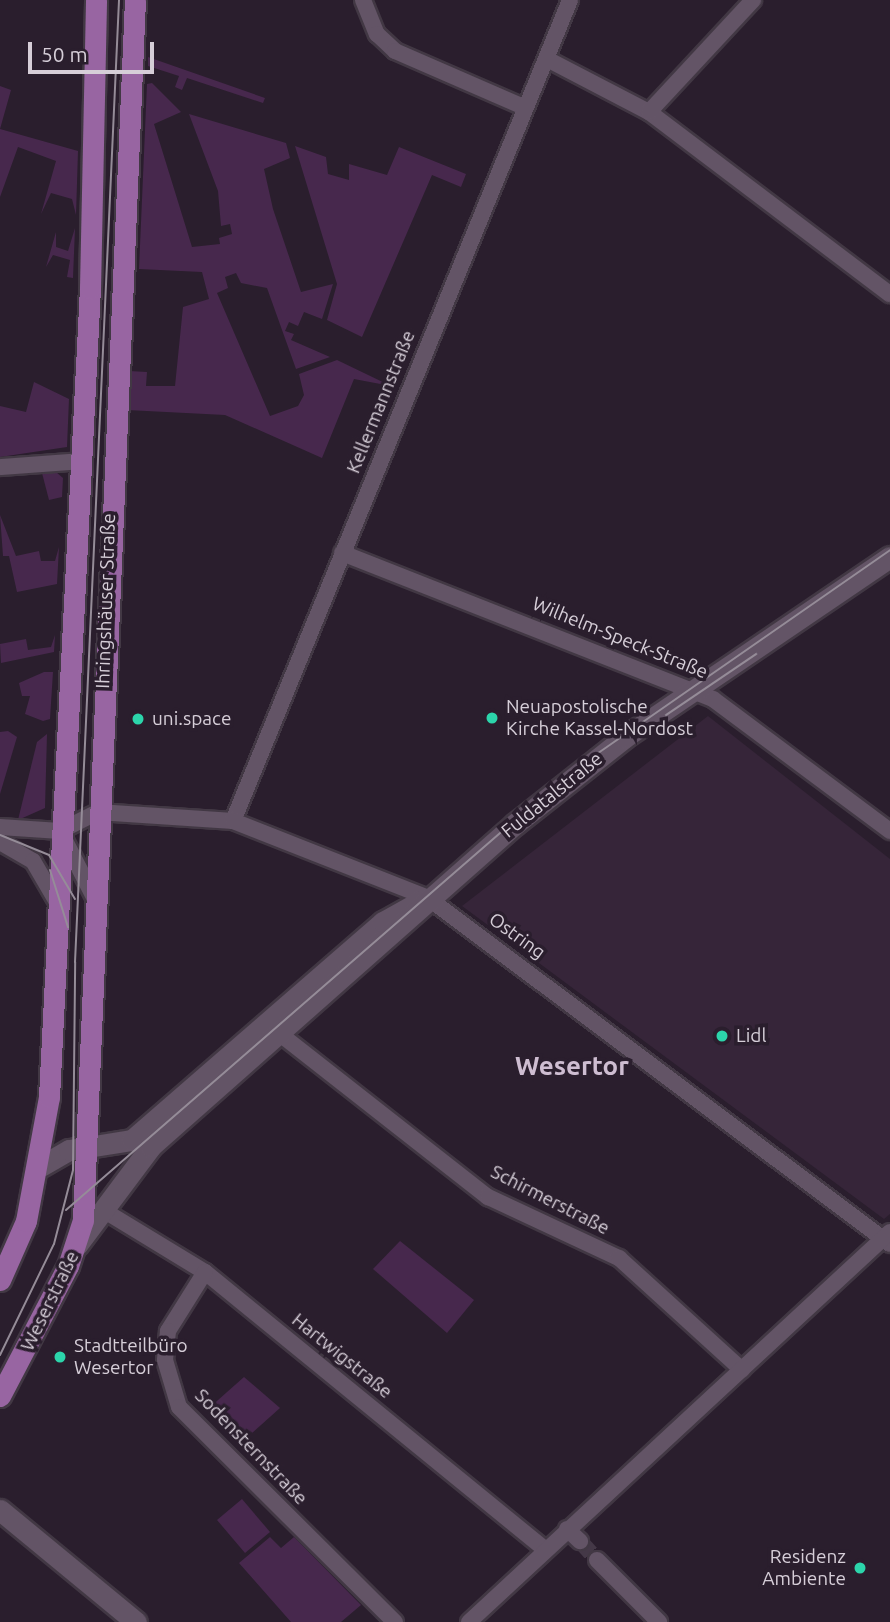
<!DOCTYPE html>
<html>
<head>
<meta charset="utf-8">
<style>
	body { margin:0 }
	#map { position:relative; width:890px; height:1622px; overflow:hidden; background:#2a1e2d; font-family:Ubuntu,sans-serif }
	div>[style] { position:absolute }
	.built>* { inset:0; background:#362539 }
	.green>* { inset:0; background:#47284d }
	.street-tunnel>* { height:16px; margin-top:-8px; transform-origin:0; background:repeating-linear-gradient(90deg,#443847 0 16px,transparent 0 24px) }
	.roads { filter:drop-shadow(2px 0 #423844) drop-shadow(-2px 0 #423844) drop-shadow(0 2px #423844) drop-shadow(0 -2px #423844) }
	.street>* { height:16px; margin:-8px; padding:0 8px; transform-origin:8px; border-radius:8px; background:#635466 }
	.secondary>* { height:21px; margin:-10.5px; padding:0 10.5px; transform-origin:10.5px; border-radius:10.5px; background:#635466 }
	.primary>* { height:21px; margin:-10.5px; padding:0 10.5px; transform-origin:10.5px; border-radius:10.5px; background:#9865a2 }
	.tram>* { height:2px; margin:-1px; padding:0 1px; transform-origin:1px; border-radius:1px; background:#958c98 }
	.dots>* { width:19px; height:19px; translate:-50% -50%; box-sizing:border-box; border:4px solid #2a1e2d; border-radius:50% }
	span { translate:-50% -50%; white-space:nowrap; text-align:center; line-height:1.15; -webkit-text-stroke:7px #2a1e2d; paint-order:stroke }
	.street-label { font-size:19px; color:#d6ced8 }
	.poi-label { font-size:19px; color:#d6ced8 }
	.left { translate:0 -50%; text-align:left }
	.right { translate:-100% -50%; text-align:right }
	.district-label { font-size:26px; color:#cebdd1; font-weight:700 }
	.scale { position:absolute; left:28px; top:42px; width:126px; height:32px; box-sizing:border-box; border:4px solid #d6ced8; border-top:0; padding-left:9px; font-size:21px; line-height:24px; white-space:nowrap; color:#d6ced8; -webkit-text-stroke:5px #2a1e2d; paint-order:stroke }
</style>
</head>
<body>
<div id="map">
	<div class="built">
		<i style="clip-path:polygon(708px 716px,890px 859px,890px 1214px,884px 1219px,462px 906px)"></i>
	</div>
	<div class="green">
		<i style="clip-path:polygon(148px 57px,265px 98px,263px 103px,187px 78px,182px 90px,175px 87px,179px 76px,148px 66px)"></i>
		<i style="clip-path:polygon(152px 83px,181px 112px,154px 124px,192px 247px,220px 244px,219px 238px,232px 234px,230px 224px,221px 226px,218px 191px,189px 114px,286px 143px,290px 158px,264px 169px,273px 209px,301px 292px,333px 284px,322px 319px,304px 312px,298px 326px,289px 322px,285px 331px,294px 334px,291px 340px,330px 357px,296px 369px,267px 288px,241px 283px,236px 273px,225px 277px,228px 288px,217px 293px,270px 416px,298px 406px,304px 395px,299px 374px,337px 360px,391px 386px,354px 379px,322px 458px,225px 415px,127px 410px,129px 371px,147px 372px,146px 386px,175px 386px,183px 307px,209px 299px,202px 272px,139px 269px,147px 84px)"></i>
		<i style="clip-path:polygon(0 86px,11px 90px,0 129px,78px 151px,76px 215px,72px 199px,51px 193px,41px 214px,56px 161px,18px 147px,0 197px)"></i>
		<i style="clip-path:polygon(295px 146px,326px 157px,328px 174px,349px 180px,349px 164px,387px 175px,399px 147px,466px 174px,461px 187px,432px 175px,362px 337px,327px 320px,337px 284px)"></i>
		<i style="clip-path:polygon(75px 228px,73px 278px,67px 277px,70px 260px,53px 255px,46px 267px,56px 232px,56px 247px,68px 251px)"></i>
		<i style="clip-path:polygon(34px 382px,69px 399px,67px 447px,0 457px,0 406px,26px 412px)"></i>
		<i style="clip-path:polygon(56px 472px,63px 478px,62px 497px,49px 500px,42px 473px)"></i>
		<i style="clip-path:polygon(0 515px,16px 556px,39px 551px,41px 561px,55px 561px,59px 547px,57px 584px,17px 592px,9px 556px,3px 556px)"></i>
		<i style="clip-path:polygon(55px 635px,54px 652px,1px 663px,0 644px,26px 639px,28px 650px,51px 647px)"></i>
		<i style="clip-path:polygon(44px 672px,53px 672px,50px 719px,43px 721px,25px 714px,30px 696px,22px 696px,19px 683px)"></i>
		<i style="clip-path:polygon(8px 731px,17px 737px,0 794px,0 732px)"></i>
		<i style="clip-path:polygon(47px 734px,45px 808px,18px 820px,37px 742px)"></i>
		<i style="clip-path:polygon(400px 1241px,474px 1300px,447px 1333px,373px 1269px)"></i>
		<i style="clip-path:polygon(244px 1377px,280px 1408px,242px 1442px,209px 1408px)"></i>
		<i style="clip-path:polygon(242px 1499px,270px 1532px,245px 1553px,217px 1520px)"></i>
		<i style="clip-path:polygon(270px 1537px,281px 1548px,294px 1537px,361px 1605px,341px 1622px,291px 1622px,239px 1563px)"></i>
	</div>
	<div class="street-tunnel">
		<i style="left:580px;top:1541px;width:25px;rotate:48deg"></i>
	</div>
	<div class="roads">
		<div class="street">
			<i style="left:363px;top:0;width:37px;rotate:68deg"></i>
			<i style="left:377px;top:34px;width:25px;rotate:43deg"></i>
			<i style="left:395px;top:51px;width:141px;rotate:23.5deg"></i>
			<i style="left:547px;top:59px;width:115px;rotate:27.5deg"></i>
			<i style="left:649px;top:112px;width:302px;rotate:37.1deg"></i>
			<i style="left:649px;top:112px;width:153px;rotate:-47.1deg"></i>
			<i style="left:0;top:467px;width:82px;rotate:-4.2deg"></i>
			<i style="left:342px;top:553px;width:399px;rotate:21.5deg"></i>
			<i style="left:713px;top:699px;width:221px;rotate:36.7deg"></i>
			<i style="left:233px;top:821px;width:887px;rotate:-67.68deg"></i>
			<i style="left:0;top:827px;width:60px;rotate:3.8deg"></i>
			<i style="left:60px;top:831px;width:79px;rotate:62.8deg"></i>
			<i style="left:60px;top:831px;width:42px;rotate:-26.6deg"></i>
			<i style="left:98px;top:812px;width:135px;rotate:3.8deg"></i>
			<i style="left:233px;top:821px;width:210px;rotate:21.5deg"></i>
			<i style="left:428px;top:898px;width:577px;rotate:36.83deg"></i>
			<i style="left:0;top:842px;width:38px;rotate:30deg"></i>
			<i style="left:33px;top:861px;width:50px;rotate:59.8deg"></i>
			<i style="left:271px;top:1027px;width:276px;rotate:38.1deg"></i>
			<i style="left:488px;top:1197px;width:145px;rotate:25deg"></i>
			<i style="left:619px;top:1258px;width:166px;rotate:42.3deg"></i>
			<i style="left:103px;top:1210px;width:119px;rotate:31.3deg"></i>
			<i style="left:205px;top:1272px;width:437px;rotate:39.2deg"></i>
			<i style="left:205px;top:1272px;width:70px;rotate:122.1deg"></i>
			<i style="left:168px;top:1331px;width:29px;rotate:96deg"></i>
			<i style="left:165px;top:1360px;width:49px;rotate:73.4deg"></i>
			<i style="left:179px;top:1407px;width:305px;rotate:44.9deg"></i>
			<i style="left:567px;top:1529px;width:18px;rotate:43deg"></i>
			<i style="left:597px;top:1560px;width:88px;rotate:45deg"></i>
			<i style="left:469px;top:1622px;width:574px;rotate:-42.81deg"></i>
		</div>
		<div class="secondary">
			<i style="left:41px;top:1166px;width:32px;rotate:-30deg"></i>
			<i style="left:69px;top:1150px;width:64px;rotate:-9deg"></i>
			<i style="left:132px;top:1140px;width:332px;rotate:-41deg"></i>
			<i style="left:383px;top:922px;width:41px;rotate:-29.1deg"></i>
			<i style="left:77px;top:1245px;width:124px;rotate:-53.2deg"></i>
			<i style="left:151px;top:1146px;width:486px;rotate:-41.5deg"></i>
			<i style="left:515px;top:824px;width:140px;rotate:-38.3deg"></i>
			<i style="left:625px;top:737px;width:320px;rotate:-34.2deg"></i>
			<i style="left:0;top:1510px;width:176px;rotate:39.5deg"></i>
		</div>
		<div class="primary">
			<i style="left:0;top:1280px;width:64px;rotate:-66.2deg"></i>
			<i style="left:26px;top:1221px;width:126px;rotate:-79.5deg"></i>
			<i style="left:49px;top:1097px;width:810px;rotate:-87.1deg"></i>
			<i style="left:90px;top:288px;width:288px;rotate:-88.8deg"></i>
			<i style="left:0;top:1396px;width:147px;rotate:-62.4deg"></i>
			<i style="left:68px;top:1266px;width:48px;rotate:-71.9deg"></i>
			<i style="left:83px;top:1220px;width:1221px;rotate:-87.56deg"></i>
		</div>
	</div>
	<div class="tram">
		<i style="left:666px;top:715px;width:109px;rotate:-34.1deg"></i>
		<i style="left:0;top:835px;width:53px;rotate:22.2deg"></i>
		<i style="left:49px;top:855px;width:51px;rotate:59.4deg"></i>
		<i style="left:50px;top:870px;width:60px;rotate:72.5deg"></i>
		<i style="left:66px;top:1210px;width:665px;rotate:-40.98deg"></i>
		<i style="left:568px;top:774px;width:392px;rotate:-34.8deg"></i>
		<i style="left:0;top:1355px;width:123px;rotate:-64.1deg"></i>
		<i style="left:54px;top:1244px;width:76px;rotate:-75.6deg"></i>
		<i style="left:73px;top:1170px;width:208px;rotate:-89.4deg"></i>
		<i style="left:75px;top:962px;width:963px;rotate:-87.38deg"></i>
	</div>
	<div class="dots">
		<i style="left:492px;top:718px;background:#2cd5ab"></i>
		<i style="left:138px;top:719px;background:#2cd5ab"></i>
		<i style="left:722px;top:1036px;background:#2cd5ab"></i>
		<i style="left:60px;top:1357px;background:#2cd5ab"></i>
		<i style="left:860px;top:1568px;background:#2cd5ab"></i>
	</div>
	<div class="street-label">
		<span style="left:381px;top:402px;rotate:-68deg">Kellermannstraße</span>
		<span style="left:106px;top:601px;rotate:-88deg">Ihringshäuser Straße</span>
		<span style="left:620px;top:638px;rotate:22deg">Wilhelm-Speck-Straße</span>
		<span style="left:552px;top:795px;rotate:-39deg">Fuldatalstraße</span>
		<span style="left:517px;top:936px;rotate:36deg">Ostring</span>
		<span style="left:550px;top:1200px;rotate:27deg">Schirmerstraße</span>
		<span style="left:50px;top:1301px;rotate:-64deg">Weserstraße</span>
		<span style="left:342px;top:1356px;rotate:39deg">Hartwigstraße</span>
		<span style="left:251px;top:1447px;rotate:46deg">Sodensternstraße</span>
	</div>
	<div class="poi-label">
		<span class="left" style="left:506px;top:718px">Neuapostolische<br>Kirche Kassel-Nordost</span>
		<span class="left" style="left:152px;top:719px">uni.space</span>
		<span class="left" style="left:736px;top:1036px">Lidl</span>
		<span class="left" style="left:74px;top:1357px">Stadtteilbüro<br>Wesertor</span>
		<span class="right" style="left:846px;top:1568px">Residenz<br>Ambiente</span>
	</div>
	<div class="district-label">
		<span style="left:572px;top:1066px">Wesertor</span>
	</div>
	<div class="scale">50 m</div>
</div>
</body>
</html>
